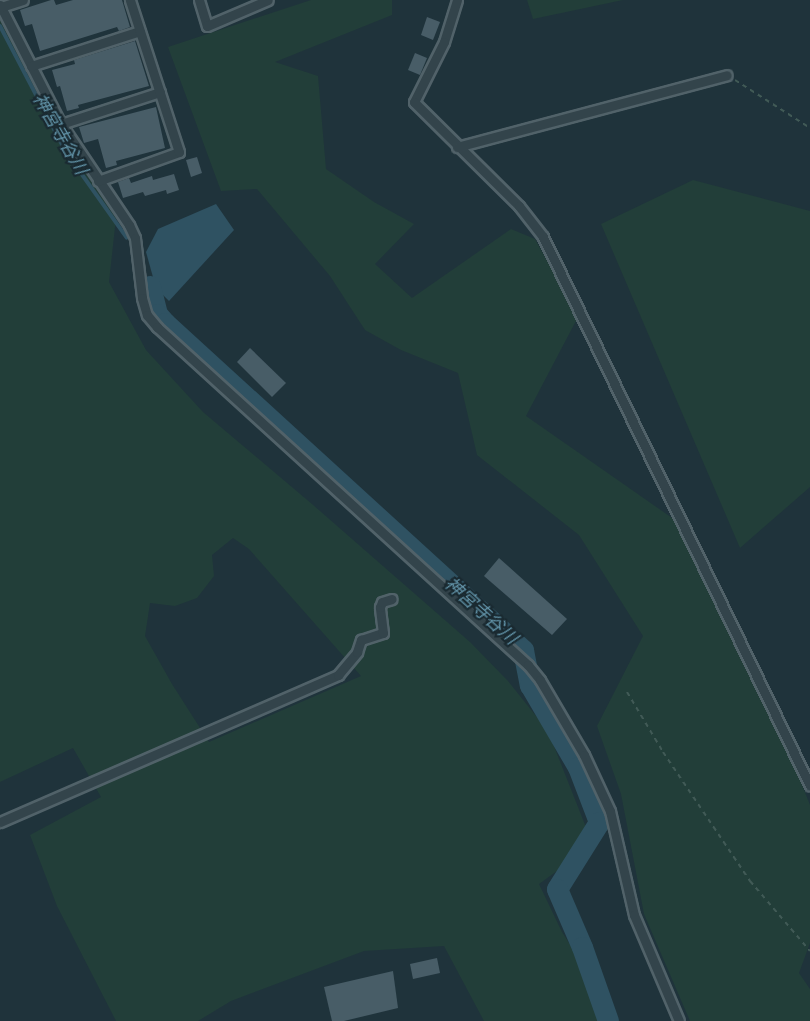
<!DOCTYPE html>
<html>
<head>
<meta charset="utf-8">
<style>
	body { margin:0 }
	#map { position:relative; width:810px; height:1021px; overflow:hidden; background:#1f333b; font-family:Raleway,"Noto Sans JP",sans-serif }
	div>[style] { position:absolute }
	.green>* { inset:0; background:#223e39 }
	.water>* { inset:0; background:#2f5262 }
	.stream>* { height:4px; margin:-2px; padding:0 2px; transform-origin:2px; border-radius:2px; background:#2f5262 }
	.river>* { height:21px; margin:-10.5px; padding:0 10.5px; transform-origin:10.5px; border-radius:10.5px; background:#2f5262 }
	.building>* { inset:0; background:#485d67 }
	.path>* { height:2px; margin-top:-1px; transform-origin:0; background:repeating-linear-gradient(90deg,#415a56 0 4.5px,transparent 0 9px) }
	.roads { filter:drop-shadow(2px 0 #516269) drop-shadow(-2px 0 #516269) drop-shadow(0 2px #516269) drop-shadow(0 -2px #516269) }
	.minor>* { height:9px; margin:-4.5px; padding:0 4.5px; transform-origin:4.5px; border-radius:4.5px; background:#33444b }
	span { translate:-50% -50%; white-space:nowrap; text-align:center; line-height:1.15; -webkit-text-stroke:4.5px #192930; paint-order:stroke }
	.water-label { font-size:18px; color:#6395aa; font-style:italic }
</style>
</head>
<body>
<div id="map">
	<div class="green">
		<i style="clip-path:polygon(311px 0,392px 0,392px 15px,275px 62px,318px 76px,326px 169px,374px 202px,414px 224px,375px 264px,412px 298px,511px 229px,535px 239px,578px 317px,526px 416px,675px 520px,748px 648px,810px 805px,810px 943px,799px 973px,810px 989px,810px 1021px,690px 1021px,644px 914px,621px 794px,597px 726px,643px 636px,579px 535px,477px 455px,458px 373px,401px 350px,365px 330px,330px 276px,257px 189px,221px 191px,168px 47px)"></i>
		<i style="clip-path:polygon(527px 0,623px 0,533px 19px)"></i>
		<i style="clip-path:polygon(evenodd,0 18px,40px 99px,116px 218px,109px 282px,146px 350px,203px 412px,312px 504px,470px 642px,508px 681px,548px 731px,593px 845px,539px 884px,562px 932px,619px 1021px,484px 1021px,444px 946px,364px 951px,231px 1001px,198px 1021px,116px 1021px,57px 906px,30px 835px,101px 797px,73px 748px,0 782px,0 18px,233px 538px,249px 549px,361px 676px,209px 742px,172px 684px,145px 636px,150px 603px,175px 606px,197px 598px,214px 576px,212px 555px,233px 538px)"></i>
		<i style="clip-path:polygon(693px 180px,810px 211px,810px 487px,740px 548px,601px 224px)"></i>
	</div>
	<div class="water">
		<i style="clip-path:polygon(216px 204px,234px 230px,169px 301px,156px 288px,146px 252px,158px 229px)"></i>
	</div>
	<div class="stream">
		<i style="left:0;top:26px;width:142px;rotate:62.4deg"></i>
		<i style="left:66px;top:152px;width:105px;rotate:54.7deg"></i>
	</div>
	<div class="river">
		<i style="left:150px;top:286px;width:29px;rotate:76deg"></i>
		<i style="left:157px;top:314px;width:12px;rotate:48deg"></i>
		<i style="left:165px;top:323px;width:485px;rotate:42.4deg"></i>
		<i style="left:523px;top:650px;width:36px;rotate:79deg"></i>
		<i style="left:530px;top:685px;width:95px;rotate:59.7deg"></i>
		<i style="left:578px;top:767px;width:59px;rotate:69.1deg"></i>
		<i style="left:599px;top:822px;width:79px;rotate:122.1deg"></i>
		<i style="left:557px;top:889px;width:63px;rotate:66.7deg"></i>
		<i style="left:582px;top:947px;width:78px;rotate:70.6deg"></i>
	</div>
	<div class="building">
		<i style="clip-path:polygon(51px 0,54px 0,56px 5px,73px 0,122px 0,130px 27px,119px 31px,117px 27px,40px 51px,32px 24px,25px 26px,20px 10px)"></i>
		<i style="clip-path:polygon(427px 17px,440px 22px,433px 40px,421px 35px)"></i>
		<i style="clip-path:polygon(135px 41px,149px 86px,78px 105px,79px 108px,67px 111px,60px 86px,57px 87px,52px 70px,75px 64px,74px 60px)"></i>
		<i style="clip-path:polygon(415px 53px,427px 58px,420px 75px,408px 70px)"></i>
		<i style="clip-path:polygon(156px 107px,165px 148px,116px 161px,117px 165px,106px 168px,98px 139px,84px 143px,79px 127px)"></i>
		<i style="clip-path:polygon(197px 157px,202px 173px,191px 177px,186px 160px)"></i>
		<i style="clip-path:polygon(174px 174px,179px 190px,167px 194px,166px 190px,145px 196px,143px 192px,123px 198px,118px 182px,129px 178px,131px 183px,152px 176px,153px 180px)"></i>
		<i style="clip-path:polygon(250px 348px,286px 383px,272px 397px,237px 362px)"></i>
		<i style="clip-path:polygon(499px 558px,567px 619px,552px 635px,484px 576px)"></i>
		<i style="clip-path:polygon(437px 958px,440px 973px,413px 979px,410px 964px)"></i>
		<i style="clip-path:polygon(393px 971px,398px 1008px,344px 1021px,332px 1021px,324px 987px)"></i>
	</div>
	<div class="path">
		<i style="left:735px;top:80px;width:89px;rotate:32.6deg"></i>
		<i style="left:627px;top:692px;width:70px;rotate:59deg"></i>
		<i style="left:663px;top:752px;width:156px;rotate:56deg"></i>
		<i style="left:750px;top:881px;width:92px;rotate:49.4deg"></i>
	</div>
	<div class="roads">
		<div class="minor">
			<i style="left:199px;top:0;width:27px;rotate:73deg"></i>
			<i style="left:207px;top:26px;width:66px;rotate:-23.1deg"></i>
			<i style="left:457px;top:0;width:44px;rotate:107.2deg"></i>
			<i style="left:444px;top:42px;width:67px;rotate:116.6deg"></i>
			<i style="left:414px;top:102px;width:148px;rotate:44.7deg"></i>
			<i style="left:519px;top:206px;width:39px;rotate:52deg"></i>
			<i style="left:543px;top:237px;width:610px;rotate:64.06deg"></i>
			<i style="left:0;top:5px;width:134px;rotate:62.9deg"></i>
			<i style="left:61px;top:124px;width:122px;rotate:56deg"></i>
			<i style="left:129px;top:225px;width:14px;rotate:65deg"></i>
			<i style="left:135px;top:238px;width:60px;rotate:83.3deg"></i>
			<i style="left:142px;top:298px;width:18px;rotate:74deg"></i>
			<i style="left:147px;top:315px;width:16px;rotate:50deg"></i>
			<i style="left:157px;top:327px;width:502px;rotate:42.34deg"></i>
			<i style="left:528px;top:665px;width:19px;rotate:51deg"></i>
			<i style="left:540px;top:680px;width:87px;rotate:59.6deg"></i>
			<i style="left:584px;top:755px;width:62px;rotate:65.1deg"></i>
			<i style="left:610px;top:811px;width:107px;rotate:77deg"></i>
			<i style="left:634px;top:915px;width:115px;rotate:67deg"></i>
			<i style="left:1px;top:7px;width:23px;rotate:-18deg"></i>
			<i style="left:31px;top:66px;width:114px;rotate:-17.8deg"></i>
			<i style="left:61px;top:124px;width:104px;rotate:-17.9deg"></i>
			<i style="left:457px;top:147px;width:279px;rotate:-14.9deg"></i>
			<i style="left:98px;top:181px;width:86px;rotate:-19.7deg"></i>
			<i style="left:179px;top:152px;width:160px;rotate:-107.9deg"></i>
			<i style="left:0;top:822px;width:369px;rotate:-23.5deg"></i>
			<i style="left:338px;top:675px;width:30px;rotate:-50deg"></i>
			<i style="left:357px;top:652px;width:13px;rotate:-72deg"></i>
			<i style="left:361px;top:640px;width:23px;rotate:-18deg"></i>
			<i style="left:383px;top:633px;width:26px;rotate:-97deg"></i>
			<i style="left:380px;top:607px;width:5px;rotate:-68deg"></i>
			<i style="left:382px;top:602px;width:10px;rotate:-17deg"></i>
		</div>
	</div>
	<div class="water-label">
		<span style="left:60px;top:134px;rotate:60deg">神宮寺谷川</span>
		<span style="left:481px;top:611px;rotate:42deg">神宮寺谷川</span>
	</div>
</div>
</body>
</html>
